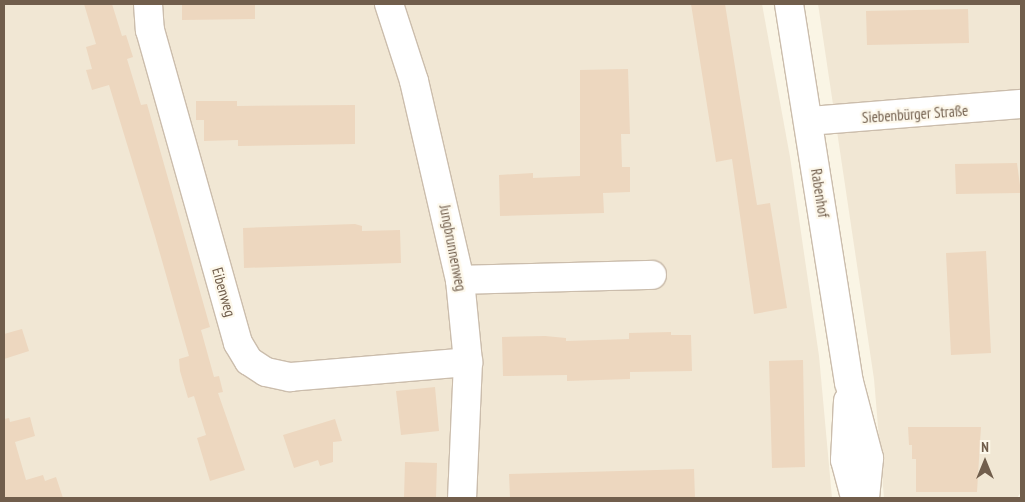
<!DOCTYPE html>
<html>
<head>
<meta charset="utf-8">
<style>
	body { margin:0 }
	#map { position:relative; width:1025px; height:502px; overflow:hidden; background:#faf5e5; font-family:"PT Sans Narrow",sans-serif }
	div>[style] { position:absolute }
	.residential>* { inset:0; background:#f1e7d4 }
	.building>* { inset:0; background:#edd7bf }
	.roads { filter:drop-shadow(1px 0 #cbbdac) drop-shadow(-1px 0 #cbbdac) drop-shadow(0 1px #cbbdac) drop-shadow(0 -1px #cbbdac) }
	.minor>* { height:28px; margin:-14px; padding:0 14px; transform-origin:14px; border-radius:14px; background:#fff }
	span { translate:-50% -50%; white-space:nowrap; text-align:center; line-height:1.15; -webkit-text-stroke:4.5px #fdf8eb; paint-order:stroke }
	.street-label { font-size:15px; color:#715e4c }
	.frame { position:absolute; inset:0; border:5px solid #715e4c; pointer-events:none }
	.north { position:absolute; left:960px; top:437px; width:50px; height:50px; -webkit-text-stroke:4px #fdf8eb; paint-order:stroke; rotate:0deg; font-size:14px; font-weight:700; line-height:20px; text-align:center; color:#715e4c }
	.north::after { content:''; display:block; margin:auto; width:18px; height:22px; background:#715e4c; clip-path:polygon(50% 0,100% 100%,50% 72%,0 100%) }
</style>
</head>
<body>
<div id="map">
	<div class="residential">
		<i style="clip-path:polygon(4px 4px,762px 4px,790px 157px,819px 356px,832px 498px,4px 498px)"></i>
		<i style="clip-path:polygon(818px 4px,1021px 4px,1021px 492px,1017px 498px,884px 498px,874px 379px)"></i>
	</div>
	<div class="building">
		<i style="clip-path:polygon(84px 4px,112px 4px,122px 36px,126px 35px,133px 57px,127px 59px,141px 105px,147px 104px,210px 327px,201px 330px,214px 377px,219px 376px,223px 392px,218px 393px,245px 470px,210px 481px,197px 438px,206px 435px,194px 396px,188px 398px,180px 371px,179px 359px,189px 356px,155px 236px,109px 85px,92px 90px,86px 70px,92px 69px,86px 47px,96px 44px)"></i>
		<i style="clip-path:polygon(182px 4px,255px 4px,255px 19px,182px 20px)"></i>
		<i style="clip-path:polygon(691px 4px,725px 4px,757px 205px,770px 203px,787px 308px,754px 314px,732px 159px,716px 162px)"></i>
		<i style="clip-path:polygon(968px 9px,969px 43px,867px 45px,866px 11px)"></i>
		<i style="clip-path:polygon(628px 69px,630px 134px,621px 134px,622px 167px,630px 167px,630px 192px,603px 193px,604px 213px,500px 216px,499px 175px,533px 173px,533px 178px,580px 176px,580px 70px)"></i>
		<i style="clip-path:polygon(196px 101px,237px 101px,237px 106px,355px 105px,355px 144px,238px 146px,238px 140px,204px 141px,204px 120px,196px 120px)"></i>
		<i style="clip-path:polygon(1017px 163px,1021px 193px,956px 194px,955px 164px)"></i>
		<i style="clip-path:polygon(355px 224px,362px 226px,362px 231px,400px 230px,401px 263px,244px 268px,243px 228px)"></i>
		<i style="clip-path:polygon(986px 251px,991px 353px,951px 355px,946px 253px)"></i>
		<i style="clip-path:polygon(22px 329px,29px 351px,4px 359px,4px 334px)"></i>
		<i style="clip-path:polygon(671px 332px,671px 335px,691px 335px,692px 371px,630px 372px,630px 379px,567px 381px,567px 375px,503px 376px,502px 337px,545px 336px,566px 338px,566px 341px,629px 339px,629px 333px)"></i>
		<i style="clip-path:polygon(803px 360px,805px 467px,772px 468px,769px 361px)"></i>
		<i style="clip-path:polygon(435px 387px,439px 431px,401px 435px,396px 391px)"></i>
		<i style="clip-path:polygon(30px 417px,35px 436px,15px 442px,26px 480px,43px 475px,45px 481px,56px 477px,63px 498px,4px 498px,4px 419px,9px 418px,10px 422px)"></i>
		<i style="clip-path:polygon(335px 419px,342px 441px,333px 442px,333px 462px,320px 466px,318px 460px,294px 468px,283px 435px)"></i>
		<i style="clip-path:polygon(908px 427px,981px 427px,977px 492px,916px 492px,916px 459px,912px 459px,912px 445px,909px 445px)"></i>
		<i style="clip-path:polygon(405px 462px,437px 463px,436px 498px,404px 498px)"></i>
		<i style="clip-path:polygon(694px 469px,695px 498px,510px 498px,509px 474px)"></i>
	</div>
	<div class="roads">
		<div class="minor">
			<i style="left:148px;top:4px;width:26px;rotate:86deg"></i>
			<i style="left:150px;top:30px;width:325px;rotate:74.3deg"></i>
			<i style="left:238px;top:343px;width:21px;rotate:59deg"></i>
			<i style="left:249px;top:361px;width:20px;rotate:33deg"></i>
			<i style="left:266px;top:372px;width:25px;rotate:12deg"></i>
			<i style="left:290px;top:377px;width:179px;rotate:-4.8deg"></i>
			<i style="left:389px;top:4px;width:81px;rotate:72deg"></i>
			<i style="left:414px;top:81px;width:204px;rotate:77deg"></i>
			<i style="left:460px;top:280px;width:82px;rotate:84.4deg"></i>
			<i style="left:468px;top:362px;width:136px;rotate:92.5deg"></i>
			<i style="left:789px;top:4px;width:383px;rotate:81deg"></i>
			<i style="left:849px;top:382px;width:79px;rotate:75.3deg"></i>
			<i style="left:869px;top:458px;width:40px;rotate:95.7deg"></i>
			<i style="left:809px;top:121px;width:213px;rotate:-4.6deg"></i>
			<i style="left:460px;top:280px;width:192px;rotate:-1.5deg"></i>
			<i style="left:848px;top:401px;width:59px;rotate:92.9deg"></i>
			<i style="left:845px;top:460px;width:39px;rotate:75deg"></i>
		</div>
	</div>
	<div class="street-label">
		<span style="left:915px;top:114px;rotate:-4deg">Siebenbürger Straße</span>
		<span style="left:820px;top:193px;rotate:81deg">Rabenhof</span>
		<span style="left:453px;top:248px;rotate:79deg">Jungbrunnenweg</span>
		<span style="left:224px;top:292px;rotate:74deg">Eibenweg</span>
	</div>
	<div class="frame"></div>
	<div class="north">N</div>
</div>
</body>
</html>
